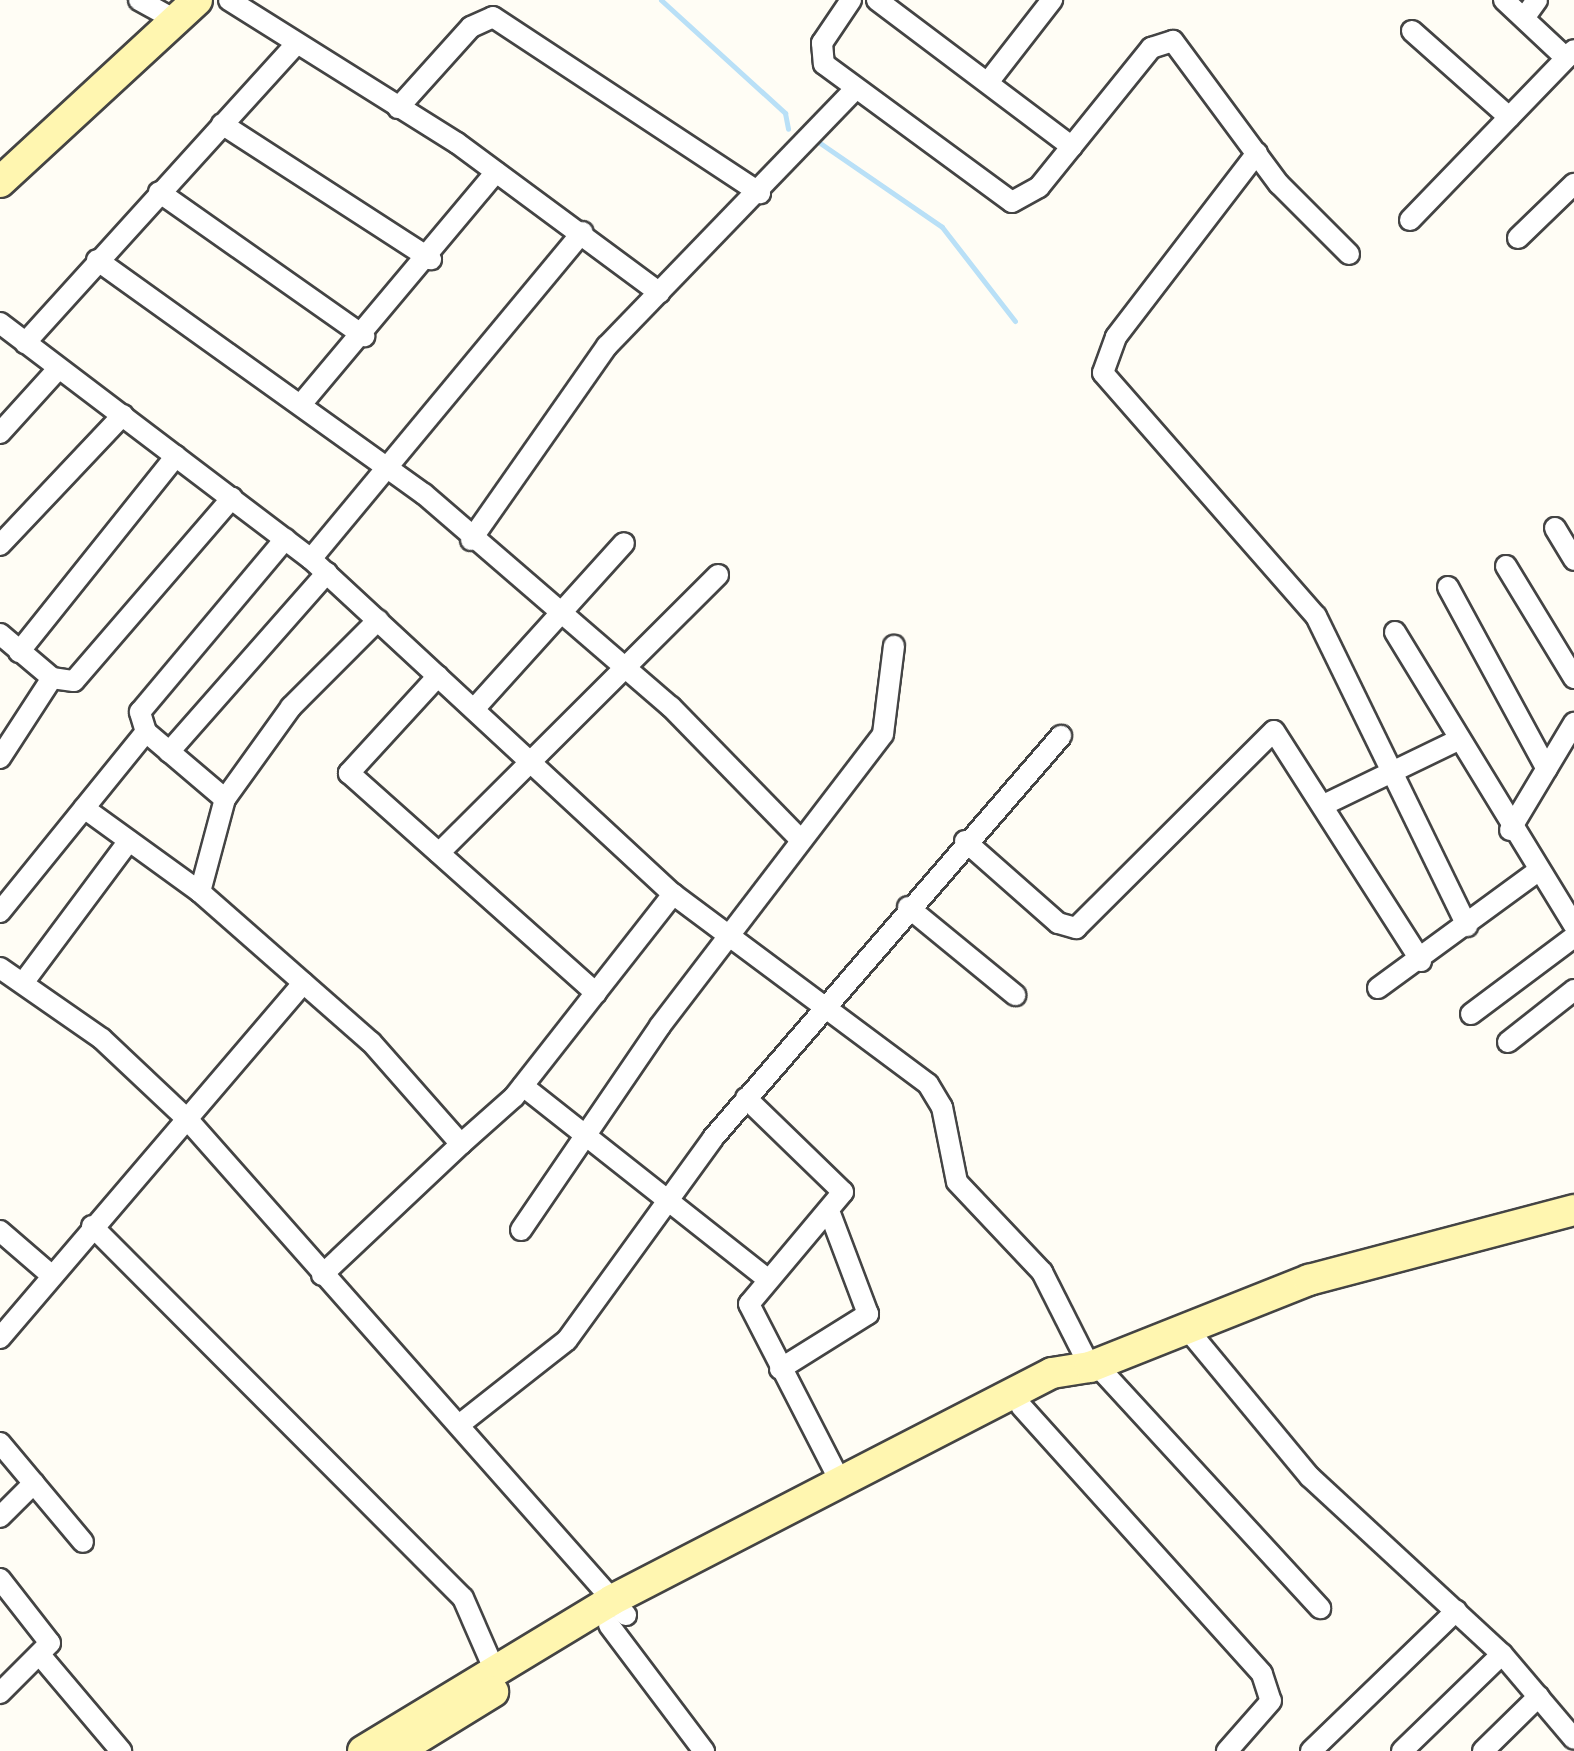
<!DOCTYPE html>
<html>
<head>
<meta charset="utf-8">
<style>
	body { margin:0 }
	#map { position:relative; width:1574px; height:1751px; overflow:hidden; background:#fffdf5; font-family:"Times New Roman",serif }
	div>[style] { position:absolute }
	.stream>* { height:5px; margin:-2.5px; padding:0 2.5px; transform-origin:2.5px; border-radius:2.5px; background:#b9e0f7 }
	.roads { filter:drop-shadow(2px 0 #444) drop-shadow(-2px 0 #444) drop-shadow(0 2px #444) drop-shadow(0 -2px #444) }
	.street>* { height:20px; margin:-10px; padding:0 10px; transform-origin:10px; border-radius:10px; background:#fff }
	.secondary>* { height:30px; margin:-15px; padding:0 15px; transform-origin:15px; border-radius:15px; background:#fff6b0 }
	span { translate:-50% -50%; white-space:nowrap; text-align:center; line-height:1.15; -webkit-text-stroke:10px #fff; paint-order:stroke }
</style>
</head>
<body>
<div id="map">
	<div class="stream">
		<i style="left:661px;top:0;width:168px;rotate:42.3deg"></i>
		<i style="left:785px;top:113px;width:16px;rotate:79deg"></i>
		<i style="left:820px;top:143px;width:148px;rotate:34.5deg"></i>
		<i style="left:942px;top:227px;width:119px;rotate:52.2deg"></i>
	</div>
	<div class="roads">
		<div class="street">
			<i style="left:139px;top:0;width:46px;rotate:28.8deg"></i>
			<i style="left:229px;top:0;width:269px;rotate:32.1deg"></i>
			<i style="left:457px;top:143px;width:252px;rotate:36.5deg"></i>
			<i style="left:851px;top:0;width:52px;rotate:124deg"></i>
			<i style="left:822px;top:43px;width:21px;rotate:85deg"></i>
			<i style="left:824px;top:64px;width:233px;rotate:36.3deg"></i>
			<i style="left:1012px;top:202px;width:31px;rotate:-29deg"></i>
			<i style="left:1039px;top:187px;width:179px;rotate:-51.1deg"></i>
			<i style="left:1151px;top:48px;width:23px;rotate:-18deg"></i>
			<i style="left:1173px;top:41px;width:178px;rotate:53.5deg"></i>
			<i style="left:1279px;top:184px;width:99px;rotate:45deg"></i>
			<i style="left:877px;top:0;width:244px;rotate:37deg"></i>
			<i style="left:1504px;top:0;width:85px;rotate:43.1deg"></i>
			<i style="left:1524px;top:18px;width:22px;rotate:-54deg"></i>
			<i style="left:1412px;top:31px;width:130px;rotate:41.6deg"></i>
			<i style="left:989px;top:81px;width:103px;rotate:-52.1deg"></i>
			<i style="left:398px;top:108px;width:109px;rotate:-48deg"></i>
			<i style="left:471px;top:27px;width:24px;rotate:-24deg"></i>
			<i style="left:493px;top:17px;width:320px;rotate:33.4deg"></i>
			<i style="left:222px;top:124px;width:249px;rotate:32.9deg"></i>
			<i style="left:1257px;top:153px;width:232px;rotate:127.5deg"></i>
			<i style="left:1116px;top:337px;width:38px;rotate:110deg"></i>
			<i style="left:1103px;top:373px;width:323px;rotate:48.8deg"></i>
			<i style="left:1316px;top:616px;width:345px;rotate:64deg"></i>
			<i style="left:159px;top:192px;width:251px;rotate:35.1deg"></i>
			<i style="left:1410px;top:220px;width:236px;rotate:-46deg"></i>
			<i style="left:1518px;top:238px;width:78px;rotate:-44deg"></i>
			<i style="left:97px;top:260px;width:402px;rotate:35.6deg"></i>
			<i style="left:424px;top:494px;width:326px;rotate:40.8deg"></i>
			<i style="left:671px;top:707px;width:186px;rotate:45.7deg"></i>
			<i style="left:0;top:323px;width:390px;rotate:37.2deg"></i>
			<i style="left:311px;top:559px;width:493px;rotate:42.8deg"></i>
			<i style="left:673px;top:894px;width:318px;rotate:36.7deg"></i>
			<i style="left:928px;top:1084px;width:27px;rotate:59deg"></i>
			<i style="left:942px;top:1107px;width:76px;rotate:78.7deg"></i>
			<i style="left:957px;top:1182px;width:124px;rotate:46.6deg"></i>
			<i style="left:1042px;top:1272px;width:106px;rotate:63.2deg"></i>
			<i style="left:25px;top:343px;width:404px;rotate:-47.8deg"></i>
			<i style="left:303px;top:402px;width:300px;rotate:-50deg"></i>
			<i style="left:0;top:433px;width:86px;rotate:-47.8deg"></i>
			<i style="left:1555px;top:528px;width:37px;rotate:59deg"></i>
			<i style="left:471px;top:540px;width:237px;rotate:-55deg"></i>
			<i style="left:607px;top:346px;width:356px;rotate:-46deg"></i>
			<i style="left:0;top:545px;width:179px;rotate:-46.6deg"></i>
			<i style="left:311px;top:559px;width:425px;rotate:-50.3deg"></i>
			<i style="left:1506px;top:566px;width:131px;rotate:58.7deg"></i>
			<i style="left:1448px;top:587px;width:207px;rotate:61.5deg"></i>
			<i style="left:1395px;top:632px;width:343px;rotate:58.6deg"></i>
			<i style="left:0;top:634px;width:68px;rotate:40.2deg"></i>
			<i style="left:52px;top:678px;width:22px;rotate:8deg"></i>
			<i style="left:74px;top:681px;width:242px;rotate:-49.2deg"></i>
			<i style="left:19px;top:652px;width:251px;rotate:-51.3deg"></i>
			<i style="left:438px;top:676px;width:132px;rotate:132.5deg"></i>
			<i style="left:349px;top:773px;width:331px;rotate:41.7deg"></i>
			<i style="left:475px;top:708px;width:222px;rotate:-47.9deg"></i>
			<i style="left:169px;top:752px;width:239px;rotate:-48.6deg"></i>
			<i style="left:0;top:758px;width:95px;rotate:-57deg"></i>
			<i style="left:225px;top:799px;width:104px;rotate:-139.7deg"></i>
			<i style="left:146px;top:732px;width:21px;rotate:-107deg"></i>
			<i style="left:140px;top:712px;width:226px;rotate:-50deg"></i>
			<i style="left:1328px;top:803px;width:142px;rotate:-25.8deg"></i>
			<i style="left:84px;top:808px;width:143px;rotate:35.9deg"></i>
			<i style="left:200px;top:892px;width:227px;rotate:41.3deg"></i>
			<i style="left:371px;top:1042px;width:136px;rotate:48.6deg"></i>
			<i style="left:461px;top:1144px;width:71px;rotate:-41.6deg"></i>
			<i style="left:514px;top:1097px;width:258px;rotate:-51.9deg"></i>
			<i style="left:1510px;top:830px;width:125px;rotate:-59.1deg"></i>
			<i style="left:965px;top:841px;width:124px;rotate:41.4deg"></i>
			<i style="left:1058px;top:923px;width:19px;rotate:16deg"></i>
			<i style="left:1076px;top:928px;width:279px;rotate:-44.9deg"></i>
			<i style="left:1274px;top:731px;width:273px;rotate:57.4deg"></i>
			<i style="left:439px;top:853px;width:394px;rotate:-44.9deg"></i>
			<i style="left:200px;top:892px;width:96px;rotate:-75deg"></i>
			<i style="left:225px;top:799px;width:113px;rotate:-54.3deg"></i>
			<i style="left:291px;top:707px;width:123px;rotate:-45deg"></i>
			<i style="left:908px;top:907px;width:139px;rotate:39.4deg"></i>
			<i style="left:0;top:912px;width:232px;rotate:-51deg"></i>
			<i style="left:0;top:968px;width:124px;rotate:34.8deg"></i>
			<i style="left:102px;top:1039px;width:118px;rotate:43.3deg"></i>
			<i style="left:188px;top:1120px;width:661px;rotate:48.5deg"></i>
			<i style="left:23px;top:983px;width:177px;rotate:-53.3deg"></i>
			<i style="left:1378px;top:988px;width:198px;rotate:-36.2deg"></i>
			<i style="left:1471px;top:1014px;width:129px;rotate:-36.8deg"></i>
			<i style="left:1508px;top:1042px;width:84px;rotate:-38.2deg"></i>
			<i style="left:523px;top:1086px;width:307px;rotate:38.3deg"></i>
			<i style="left:746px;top:1098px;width:135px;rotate:44.1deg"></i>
			<i style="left:843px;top:1192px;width:146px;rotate:130deg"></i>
			<i style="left:749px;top:1304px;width:195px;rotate:62.8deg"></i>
			<i style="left:92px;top:1226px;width:525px;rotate:45.08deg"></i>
			<i style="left:463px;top:1598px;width:77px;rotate:66.4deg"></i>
			<i style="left:521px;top:1230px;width:247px;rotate:-55.7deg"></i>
			<i style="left:660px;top:1026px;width:367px;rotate:-52.6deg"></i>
			<i style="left:883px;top:734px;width:89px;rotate:-82.9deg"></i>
			<i style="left:0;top:1231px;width:67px;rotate:40.8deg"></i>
			<i style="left:322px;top:1275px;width:191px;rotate:-43.3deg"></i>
			<i style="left:1194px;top:1337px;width:182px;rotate:50.4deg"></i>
			<i style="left:1310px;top:1477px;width:261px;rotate:42.7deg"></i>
			<i style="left:1502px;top:1654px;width:111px;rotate:49.7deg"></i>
			<i style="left:0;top:1338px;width:467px;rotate:-49.5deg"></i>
			<i style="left:780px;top:1369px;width:104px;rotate:-32deg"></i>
			<i style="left:868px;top:1314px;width:105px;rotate:-110.7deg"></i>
			<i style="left:1103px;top:1372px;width:321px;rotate:47.4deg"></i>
			<i style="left:1021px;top:1406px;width:360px;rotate:48deg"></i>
			<i style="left:1262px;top:1674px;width:28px;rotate:72deg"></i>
			<i style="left:1271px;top:1701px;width:67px;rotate:131.3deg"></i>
			<i style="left:459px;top:1425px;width:137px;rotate:-38.2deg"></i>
			<i style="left:567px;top:1340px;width:249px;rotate:-54.1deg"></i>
			<i style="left:713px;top:1138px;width:532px;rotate:-49.12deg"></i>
			<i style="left:0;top:1443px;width:129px;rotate:50deg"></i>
			<i style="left:0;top:1517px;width:48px;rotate:-45deg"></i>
			<i style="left:0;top:1579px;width:81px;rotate:52deg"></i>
			<i style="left:50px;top:1643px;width:71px;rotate:135deg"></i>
			<i style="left:609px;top:1625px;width:158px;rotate:53deg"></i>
			<i style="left:40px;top:1655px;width:126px;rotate:49.8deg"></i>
			<i style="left:1311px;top:1751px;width:202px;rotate:-44deg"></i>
			<i style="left:1402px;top:1751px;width:139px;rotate:-44.1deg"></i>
			<i style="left:1483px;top:1751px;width:78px;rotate:-44.5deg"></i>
		</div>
		<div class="secondary">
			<i style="left:0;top:182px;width:268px;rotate:-42.7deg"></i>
			<i style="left:363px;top:1751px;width:291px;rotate:-31.2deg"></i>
			<i style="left:612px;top:1600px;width:495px;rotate:-27.3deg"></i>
			<i style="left:1052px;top:1373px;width:38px;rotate:-9deg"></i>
			<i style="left:1090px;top:1367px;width:236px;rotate:-21.7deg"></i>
			<i style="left:1309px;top:1280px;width:274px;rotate:-14.8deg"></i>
			<i style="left:397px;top:1751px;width:113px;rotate:-31.6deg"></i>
		</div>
	</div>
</div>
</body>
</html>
